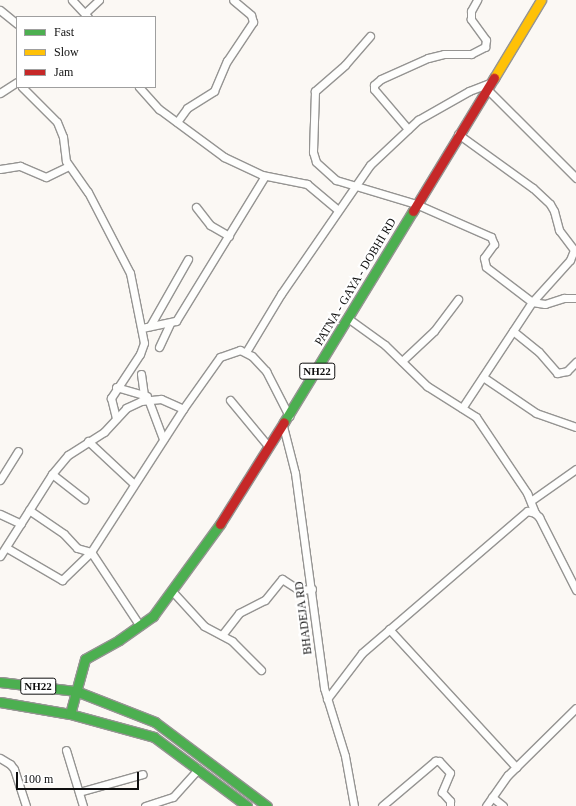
<!DOCTYPE html>
<html>
<head>
<meta charset="utf-8">
<style>
	body { margin:0 }
	#map { position:relative; width:576px; height:806px; overflow:hidden; background:#fbf8f4; font-family:Georgia,serif }
	div>[style] { position:absolute }
	.roads { filter:drop-shadow(1px 0 #959492) drop-shadow(-1px 0 #959492) drop-shadow(0 1px #959492) drop-shadow(0 -1px #959492) }
	.street>* { height:7px; margin:-3.5px; padding:0 3.5px; transform-origin:3.5px; border-radius:3.5px; background:#fefefd }
	.fast>* { height:9px; margin:-4.5px; padding:0 4.5px; transform-origin:4.5px; border-radius:4.5px; background:#4caf50 }
	.slow>* { height:9px; margin:-4.5px; padding:0 4.5px; transform-origin:4.5px; border-radius:4.5px; background:#ffc107 }
	.jam>* { height:9px; margin:-4.5px; padding:0 4.5px; transform-origin:4.5px; border-radius:4.5px; background:#c62828 }
	span { translate:-50% -50%; white-space:nowrap; text-align:center; line-height:1.15; -webkit-text-stroke:4px #fff; paint-order:stroke }
	.shield-label span { padding:1px 3px; background:#fff; border:1px solid; border-radius:3px; -webkit-text-stroke-width:0 }
	.shield-label { font-size:11px; color:#0f0f0f; font-weight:700 }
	.street-label { font-size:12px; color:#0f0f0f }
	.legend { position:absolute; left:16px; top:16px; width:140px; height:72px; box-sizing:border-box; background:#fff; border:1px solid #9f9f9f; margin:0; padding:5px 7px; list-style:none; font-size:12px; color:#0f0f0f }
	.legend li { display:flex; align-items:center; gap:8px; height:20px }
	.legend b { width:20px; border:1px solid #9f9f9f }
	.scale { position:absolute; left:16px; top:772px; width:123px; height:18px; box-sizing:border-box; border:2px solid #0f0f0f; border-top:0; padding-left:5px; font-size:12px; line-height:14px; white-space:nowrap; color:#0f0f0f; -webkit-text-stroke:3px #fff; paint-order:stroke }
</style>
</head>
<body>
<div id="map">
	<div class="roads">
		<div class="street">
			<i style="left:72px;top:0;width:23px;rotate:47deg"></i>
			<i style="left:0;top:10px;width:22px;rotate:39deg"></i>
			<i style="left:85px;top:13px;width:19px;rotate:-43deg"></i>
			<i style="left:370px;top:36px;width:38px;rotate:131deg"></i>
			<i style="left:345px;top:65px;width:40px;rotate:139deg"></i>
			<i style="left:315px;top:91px;width:61px;rotate:91.9deg"></i>
			<i style="left:313px;top:152px;width:10px;rotate:73deg"></i>
			<i style="left:316px;top:162px;width:27px;rotate:42deg"></i>
			<i style="left:336px;top:180px;width:84px;rotate:16.7deg"></i>
			<i style="left:416px;top:204px;width:82px;rotate:23.7deg"></i>
			<i style="left:491px;top:237px;width:8px;rotate:67deg"></i>
			<i style="left:494px;top:244px;width:17px;rotate:126deg"></i>
			<i style="left:484px;top:258px;width:9px;rotate:77deg"></i>
			<i style="left:486px;top:267px;width:58px;rotate:37.3deg"></i>
			<i style="left:532px;top:302px;width:13px;rotate:9deg"></i>
			<i style="left:545px;top:304px;width:20px;rotate:-18deg"></i>
			<i style="left:564px;top:298px;width:12px"></i>
			<i style="left:22px;top:87px;width:49px;rotate:45deg"></i>
			<i style="left:57px;top:122px;width:16px;rotate:68deg"></i>
			<i style="left:63px;top:137px;width:24px;rotate:83deg"></i>
			<i style="left:66px;top:161px;width:38px;rotate:55deg"></i>
			<i style="left:88px;top:192px;width:91px;rotate:62.6deg"></i>
			<i style="left:130px;top:273px;width:71px;rotate:78.7deg"></i>
			<i style="left:144px;top:343px;width:12px;rotate:110deg"></i>
			<i style="left:140px;top:354px;width:53px;rotate:123.4deg"></i>
			<i style="left:111px;top:398px;width:21px;rotate:76deg"></i>
			<i style="left:139px;top:87px;width:30px;rotate:48deg"></i>
			<i style="left:159px;top:109px;width:81px;rotate:36.4deg"></i>
			<i style="left:224px;top:157px;width:42px;rotate:25.3deg"></i>
			<i style="left:262px;top:175px;width:46px;rotate:11.3deg"></i>
			<i style="left:307px;top:184px;width:40px;rotate:40deg"></i>
			<i style="left:487px;top:89px;width:126px;rotate:45deg"></i>
			<i style="left:0;top:93px;width:20px;rotate:-33deg"></i>
			<i style="left:177px;top:122px;width:17px;rotate:-54deg"></i>
			<i style="left:187px;top:108px;width:32px;rotate:-32deg"></i>
			<i style="left:214px;top:91px;width:33px;rotate:-67deg"></i>
			<i style="left:227px;top:61px;width:47px;rotate:-56.3deg"></i>
			<i style="left:253px;top:22px;width:7px;rotate:-106deg"></i>
			<i style="left:251px;top:15px;width:23px;rotate:-140deg"></i>
			<i style="left:408px;top:129px;width:52px;rotate:-130.4deg"></i>
			<i style="left:374px;top:89px;width:4px;rotate:-90deg"></i>
			<i style="left:374px;top:85px;width:9px;rotate:-41deg"></i>
			<i style="left:381px;top:79px;width:51px;rotate:-24.1deg"></i>
			<i style="left:428px;top:58px;width:16px;rotate:-14deg"></i>
			<i style="left:444px;top:54px;width:27px"></i>
			<i style="left:471px;top:54px;width:16px;rotate:-27deg"></i>
			<i style="left:485px;top:47px;width:7px;rotate:-82deg"></i>
			<i style="left:486px;top:40px;width:26px;rotate:-126deg"></i>
			<i style="left:471px;top:19px;width:8px;rotate:-90deg"></i>
			<i style="left:471px;top:11px;width:13px;rotate:-61deg"></i>
			<i style="left:458px;top:134px;width:92px;rotate:35.8deg"></i>
			<i style="left:533px;top:188px;width:23px;rotate:43deg"></i>
			<i style="left:550px;top:204px;width:8px;rotate:60deg"></i>
			<i style="left:554px;top:211px;width:20px;rotate:75deg"></i>
			<i style="left:559px;top:230px;width:25px;rotate:53deg"></i>
			<i style="left:574px;top:250px;width:11px;rotate:112deg"></i>
			<i style="left:570px;top:260px;width:57px;rotate:132.1deg"></i>
			<i style="left:532px;top:302px;width:127px;rotate:123.4deg"></i>
			<i style="left:0;top:169px;width:20px;rotate:-9deg"></i>
			<i style="left:20px;top:166px;width:28px;rotate:23deg"></i>
			<i style="left:46px;top:177px;width:25px;rotate:-26deg"></i>
			<i style="left:196px;top:207px;width:23px;rotate:52deg"></i>
			<i style="left:210px;top:225px;width:22px;rotate:30deg"></i>
			<i style="left:349px;top:319px;width:44px;rotate:35.8deg"></i>
			<i style="left:385px;top:345px;width:59px;rotate:44.3deg"></i>
			<i style="left:427px;top:386px;width:58px;rotate:32.3deg"></i>
			<i style="left:476px;top:417px;width:92px;rotate:56.1deg"></i>
			<i style="left:527px;top:493px;width:22px;rotate:68deg"></i>
			<i style="left:150px;top:326px;width:77px;rotate:-60.4deg"></i>
			<i style="left:142px;top:328px;width:35px;rotate:-12deg"></i>
			<i style="left:176px;top:321px;width:170px;rotate:-58.5deg"></i>
			<i style="left:513px;top:331px;width:33px;rotate:39deg"></i>
			<i style="left:539px;top:352px;width:28px;rotate:49deg"></i>
			<i style="left:557px;top:373px;width:10px;rotate:-11deg"></i>
			<i style="left:567px;top:371px;width:13px;rotate:-45deg"></i>
			<i style="left:159px;top:347px;width:26px;rotate:-65deg"></i>
			<i style="left:246px;top:352px;width:68px;rotate:-58.9deg"></i>
			<i style="left:281px;top:294px;width:157px;rotate:-55.4deg"></i>
			<i style="left:370px;top:165px;width:66px;rotate:-43.2deg"></i>
			<i style="left:418px;top:120px;width:59px;rotate:-29.6deg"></i>
			<i style="left:469px;top:91px;width:22px;rotate:-21deg"></i>
			<i style="left:402px;top:361px;width:44px;rotate:-43.2deg"></i>
			<i style="left:434px;top:331px;width:40px;rotate:-53deg"></i>
			<i style="left:141px;top:374px;width:21px;rotate:82deg"></i>
			<i style="left:144px;top:395px;width:6px;rotate:45deg"></i>
			<i style="left:148px;top:399px;width:43px;rotate:69.4deg"></i>
			<i style="left:483px;top:377px;width:64px;rotate:34.2deg"></i>
			<i style="left:536px;top:413px;width:42px;rotate:19.3deg"></i>
			<i style="left:116px;top:387px;width:32px;rotate:16deg"></i>
			<i style="left:230px;top:400px;width:61px;rotate:50.3deg"></i>
			<i style="left:283px;top:426px;width:49px;rotate:75.7deg"></i>
			<i style="left:295px;top:473px;width:217px;rotate:82.3deg"></i>
			<i style="left:324px;top:688px;width:71px;rotate:72.8deg"></i>
			<i style="left:345px;top:756px;width:51px;rotate:79.8deg"></i>
			<i style="left:88px;top:441px;width:63px;rotate:43.1deg"></i>
			<i style="left:52px;top:474px;width:41px;rotate:38deg"></i>
			<i style="left:0;top:480px;width:34px;rotate:-58deg"></i>
			<i style="left:532px;top:500px;width:54px;rotate:-35.2deg"></i>
			<i style="left:29px;top:510px;width:42px;rotate:34.4deg"></i>
			<i style="left:64px;top:534px;width:19px;rotate:47deg"></i>
			<i style="left:77px;top:548px;width:15px;rotate:16deg"></i>
			<i style="left:0;top:514px;width:23px;rotate:25deg"></i>
			<i style="left:7px;top:548px;width:64px;rotate:30.2deg"></i>
			<i style="left:62px;top:580px;width:40px;rotate:-44deg"></i>
			<i style="left:0;top:556px;width:97px;rotate:-57.6deg"></i>
			<i style="left:52px;top:474px;width:25px;rotate:-50deg"></i>
			<i style="left:68px;top:455px;width:43px;rotate:-32.6deg"></i>
			<i style="left:104px;top:432px;width:33px;rotate:-47deg"></i>
			<i style="left:126px;top:408px;width:17px;rotate:-25deg"></i>
			<i style="left:141px;top:401px;width:20px;rotate:-6deg"></i>
			<i style="left:161px;top:399px;width:24px;rotate:24deg"></i>
			<i style="left:173px;top:592px;width:46px;rotate:47.6deg"></i>
			<i style="left:204px;top:626px;width:32px;rotate:28deg"></i>
			<i style="left:232px;top:641px;width:41px;rotate:45deg"></i>
			<i style="left:140px;top:626px;width:89px;rotate:-123.5deg"></i>
			<i style="left:91px;top:552px;width:170px;rotate:-57.2deg"></i>
			<i style="left:183px;top:409px;width:64px;rotate:-54.6deg"></i>
			<i style="left:220px;top:357px;width:21px;rotate:-19deg"></i>
			<i style="left:240px;top:350px;width:13px;rotate:27deg"></i>
			<i style="left:252px;top:356px;width:21px;rotate:47deg"></i>
			<i style="left:266px;top:371px;width:51px;rotate:62.9deg"></i>
			<i style="left:389px;top:629px;width:188px;rotate:47.4deg"></i>
			<i style="left:222px;top:635px;width:28px;rotate:-52deg"></i>
			<i style="left:239px;top:613px;width:29px;rotate:-27deg"></i>
			<i style="left:265px;top:600px;width:27px;rotate:-51deg"></i>
			<i style="left:282px;top:579px;width:20px;rotate:33deg"></i>
			<i style="left:299px;top:590px;width:13px;rotate:-4deg"></i>
			<i style="left:327px;top:699px;width:58px;rotate:-52.7deg"></i>
			<i style="left:362px;top:653px;width:218px;rotate:-40.7deg"></i>
			<i style="left:527px;top:511px;width:8px;rotate:14deg"></i>
			<i style="left:535px;top:513px;width:6px;rotate:45deg"></i>
			<i style="left:539px;top:517px;width:82px;rotate:63.1deg"></i>
			<i style="left:66px;top:750px;width:59px;rotate:73.1deg"></i>
			<i style="left:0;top:758px;width:12px;rotate:31deg"></i>
			<i style="left:10px;top:764px;width:6px;rotate:51deg"></i>
			<i style="left:14px;top:769px;width:39px;rotate:72deg"></i>
			<i style="left:79px;top:792px;width:66px;rotate:-15.7deg"></i>
			<i style="left:492px;top:797px;width:14px;rotate:39deg"></i>
			<i style="left:145px;top:806px;width:29px;rotate:-18deg"></i>
			<i style="left:173px;top:797px;width:38px;rotate:-48deg"></i>
			<i style="left:382px;top:806px;width:70px;rotate:-40.3deg"></i>
			<i style="left:435px;top:761px;width:4px"></i>
			<i style="left:439px;top:761px;width:16px;rotate:47deg"></i>
			<i style="left:450px;top:773px;width:21px;rotate:113deg"></i>
			<i style="left:442px;top:792px;width:12px;rotate:48deg"></i>
			<i style="left:450px;top:801px;width:5px;rotate:90deg"></i>
			<i style="left:486px;top:806px;width:38px;rotate:-55deg"></i>
			<i style="left:508px;top:775px;width:95px;rotate:-44.6deg"></i>
		</div>
		<div class="fast">
			<i style="left:284px;top:422px;width:247px;rotate:-58.6deg"></i>
			<i style="left:0;top:682px;width:77px;rotate:6.8deg"></i>
			<i style="left:76px;top:691px;width:85px;rotate:21.4deg"></i>
			<i style="left:155px;top:722px;width:140px;rotate:36.9deg"></i>
			<i style="left:0;top:702px;width:71px;rotate:9.7deg"></i>
			<i style="left:70px;top:714px;width:87px;rotate:15.3deg"></i>
			<i style="left:154px;top:737px;width:116px;rotate:36.6deg"></i>
			<i style="left:70px;top:714px;width:57px;rotate:-74.7deg"></i>
			<i style="left:85px;top:659px;width:39px;rotate:-29deg"></i>
			<i style="left:119px;top:640px;width:42px;rotate:-35.2deg"></i>
			<i style="left:153px;top:616px;width:114px;rotate:-53.9deg"></i>
		</div>
		<div class="slow">
			<i style="left:494px;top:78px;width:91px;rotate:-58.9deg"></i>
		</div>
		<div class="jam">
			<i style="left:413px;top:211px;width:156px;rotate:-58.7deg"></i>
			<i style="left:220px;top:524px;width:120px;rotate:-57.9deg"></i>
		</div>
	</div>
	<div class="shield-label">
		<span style="left:317px;top:371px">NH22</span>
		<span style="left:38px;top:686px">NH22</span>
	</div>
	<div class="street-label">
		<span style="left:356px;top:282px;rotate:-59deg">PATNA - GAYA - DOBHI RD</span>
		<span style="left:304px;top:618px;rotate:-97deg">BHADEJA RD</span>
	</div>
	<ul class="legend">
	<li><b style="height:5px;background:#4caf50"></b>Fast</li>
	<li><b style="height:5px;background:#ffc107"></b>Slow</li>
	<li><b style="height:5px;background:#c62828"></b>Jam</li>
	</ul>
	<div class="scale">100 m</div>
</div>
</body>
</html>
